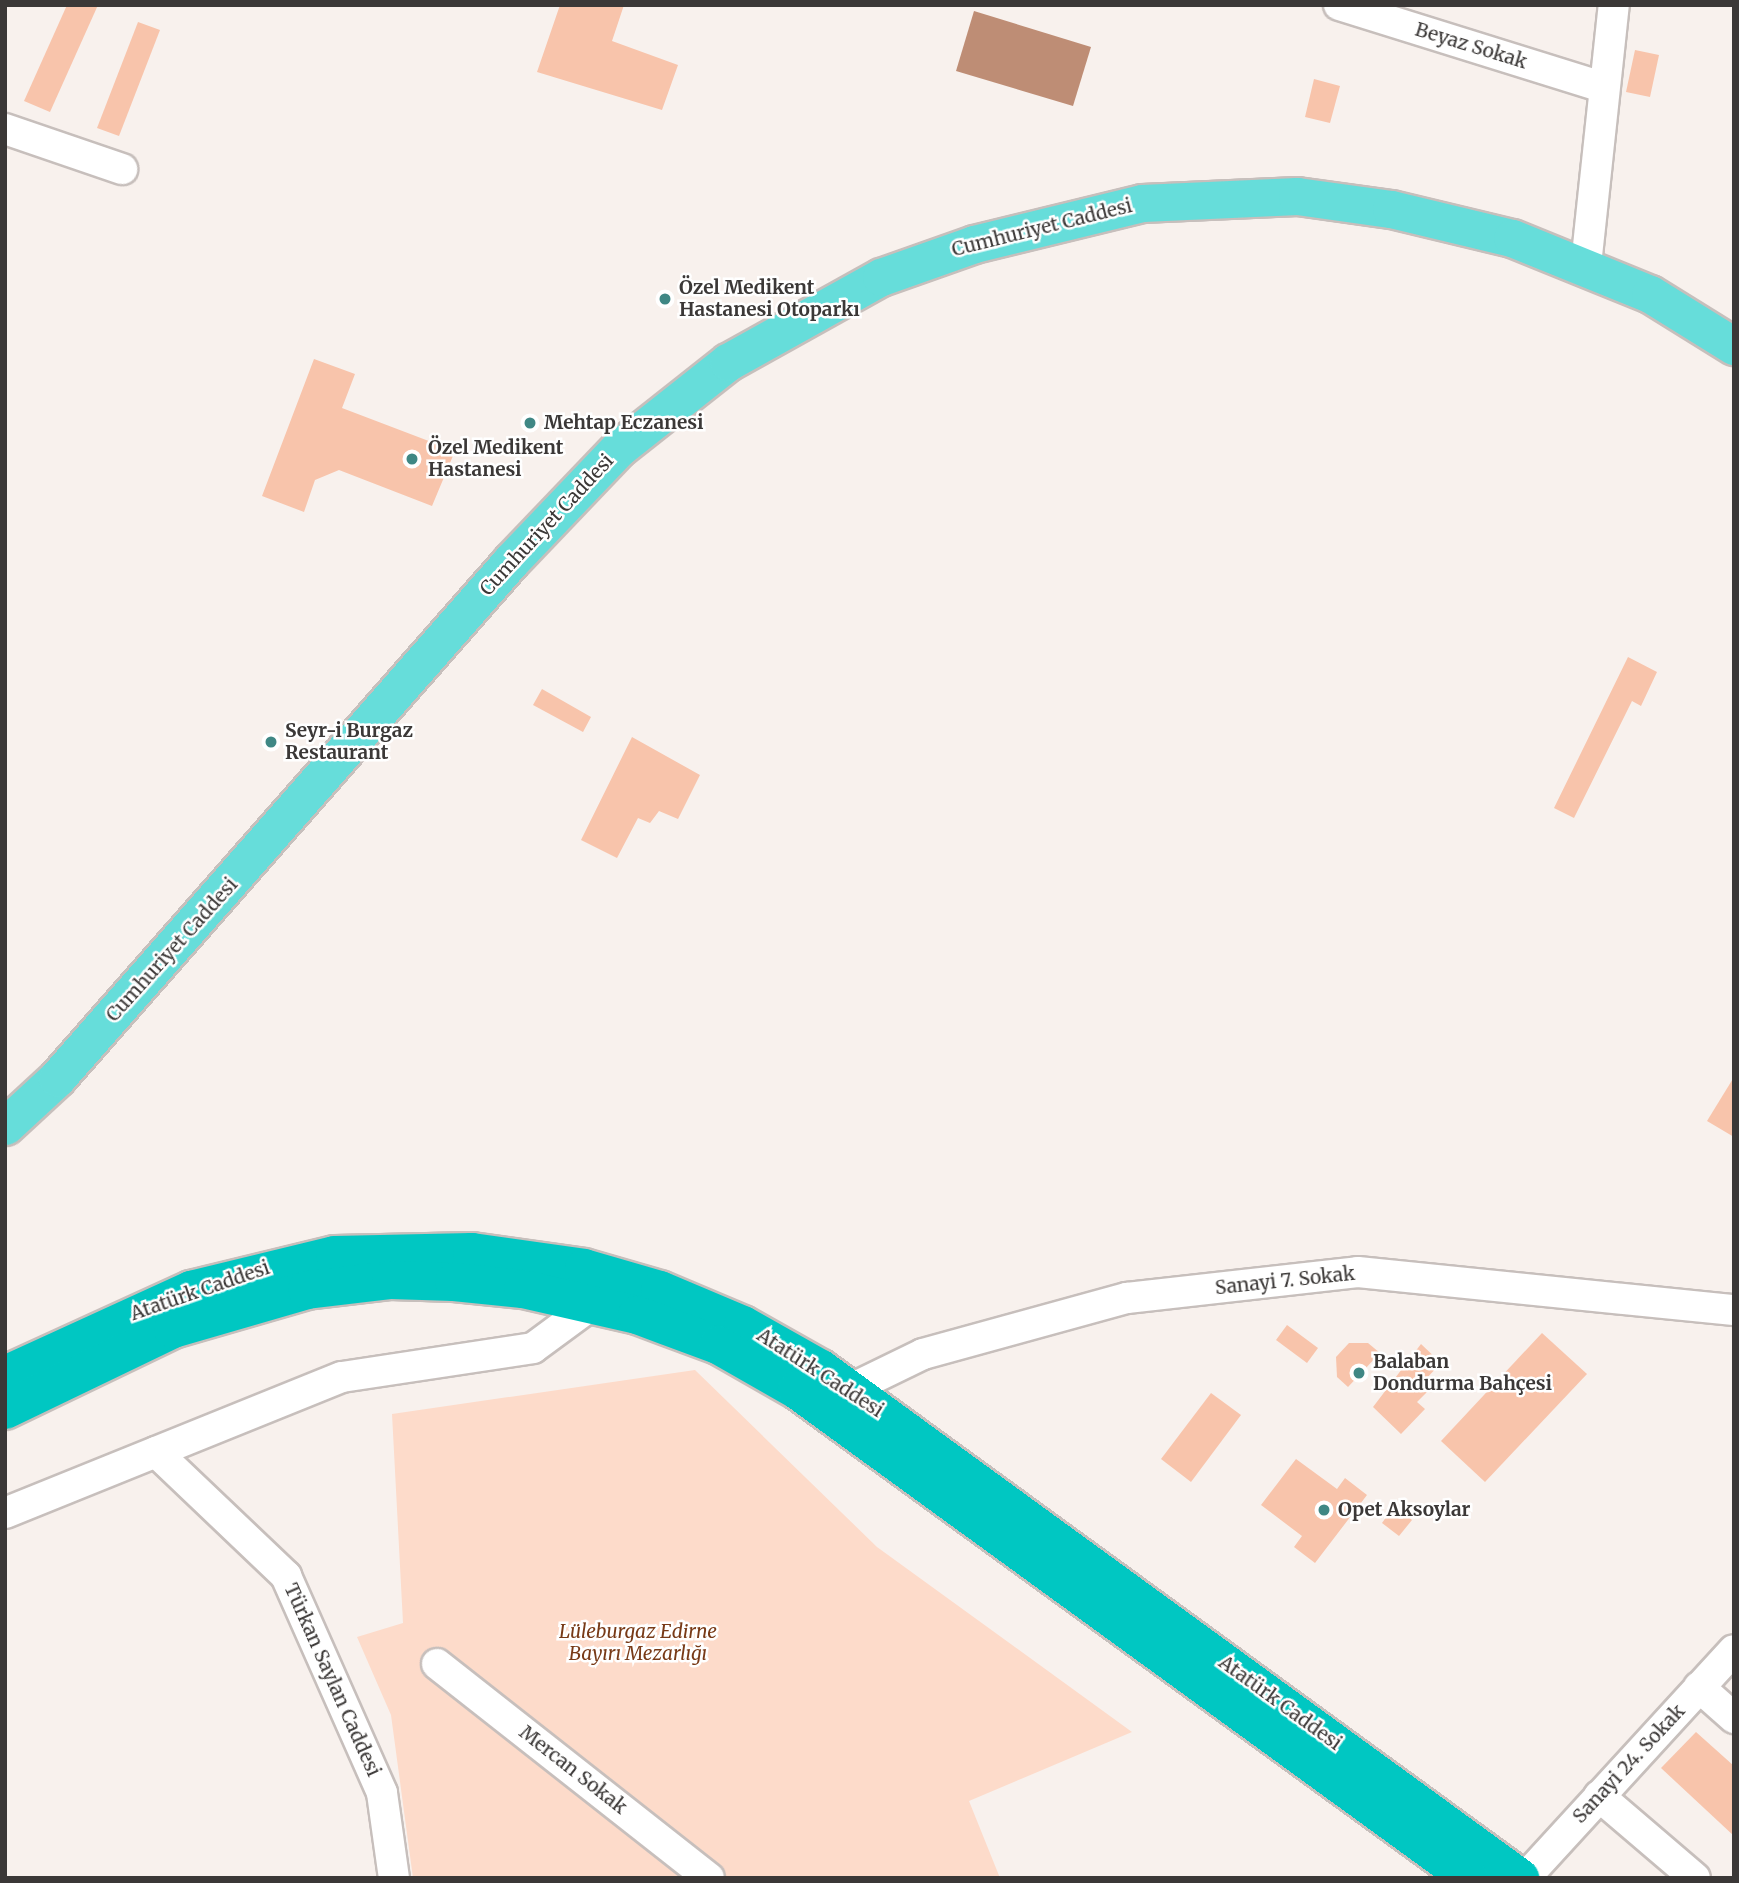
<!DOCTYPE html>
<html>
<head>
<meta charset="utf-8">
<style>
	body { margin:0 }
	#map { position:relative; width:1739px; height:1883px; overflow:hidden; background:#f8f1ed; font-family:Merriweather,serif }
	div>[style] { position:absolute }
	.green>* { inset:0; background:#fddbca }
	.water>* { inset:0; background:#be8d75 }
	.building>* { inset:0; background:#f8c4ab }
	.roads { filter:drop-shadow(2px 0 #c7bfbc) drop-shadow(-2px 0 #c7bfbc) drop-shadow(0 2px #c7bfbc) drop-shadow(0 -2px #c7bfbc) }
	.minor>* { height:30px; margin:-15px; padding:0 15px; transform-origin:15px; border-radius:15px; background:#fff }
	.major>* { height:37px; margin:-18.5px; padding:0 18.5px; transform-origin:18.5px; border-radius:18.5px; background:#66ddda }
	.highway>* { height:38px; margin:-19px; padding:0 19px; transform-origin:19px; border-radius:19px; background:#00c7c2 }
	.dots>* { width:19px; height:19px; translate:-50% -50%; box-sizing:border-box; border:4px solid #fff; border-radius:50% }
	span { translate:-50% -50%; white-space:nowrap; text-align:center; line-height:1.15; -webkit-text-stroke:5px #fff; paint-order:stroke }
	.street-label { font-size:19px; color:#3b3837 }
	.poi-label { font-size:19px; color:#3b3837; font-weight:700 }
	.left { translate:0 -50%; text-align:left }
	.park-label { font-size:19px; color:#783a17; font-style:italic }
	.frame { position:absolute; inset:0; border:7px solid #3b3837; pointer-events:none }
</style>
</head>
<body>
<div id="map">
	<div class="green">
		<i style="clip-path:polygon(695px 1370px,877px 1547px,1132px 1732px,969px 1801px,1000px 1878px,413px 1878px,391px 1715px,357px 1637px,403px 1623px,392px 1414px)"></i>
	</div>
	<div class="water">
		<i style="clip-path:polygon(974px 11px,1091px 47px,1073px 106px,956px 71px)"></i>
	</div>
	<div class="building">
		<i style="clip-path:polygon(67px 5px,98px 5px,50px 112px,24px 101px)"></i>
		<i style="clip-path:polygon(560px 5px,624px 5px,612px 41px,678px 65px,662px 110px,537px 72px)"></i>
		<i style="clip-path:polygon(138px 22px,160px 30px,119px 136px,97px 128px)"></i>
		<i style="clip-path:polygon(1635px 50px,1659px 55px,1650px 97px,1626px 92px)"></i>
		<i style="clip-path:polygon(1314px 79px,1340px 86px,1330px 123px,1305px 117px)"></i>
		<i style="clip-path:polygon(314px 359px,355px 374px,342px 408px,455px 451px,432px 506px,339px 470px,315px 480px,304px 512px,262px 496px)"></i>
		<i style="clip-path:polygon(1628px 657px,1657px 672px,1641px 706px,1632px 701px,1574px 818px,1554px 808px)"></i>
		<i style="clip-path:polygon(542px 689px,591px 717px,583px 732px,533px 705px)"></i>
		<i style="clip-path:polygon(632px 737px,700px 775px,678px 819px,659px 811px,650px 823px,638px 818px,617px 858px,581px 840px)"></i>
		<i style="clip-path:polygon(1734px 1077px,1734px 1137px,1707px 1121px)"></i>
		<i style="clip-path:polygon(1287px 1325px,1318px 1348px,1307px 1363px,1276px 1340px)"></i>
		<i style="clip-path:polygon(1542px 1333px,1587px 1374px,1485px 1482px,1441px 1441px)"></i>
		<i style="clip-path:polygon(1349px 1343px,1368px 1343px,1380px 1353px,1348px 1387px,1337px 1377px,1336px 1357px)"></i>
		<i style="clip-path:polygon(1421px 1344px,1441px 1363px,1424px 1381px,1431px 1388px,1417px 1402px,1425px 1409px,1401px 1434px,1373px 1407px)"></i>
		<i style="clip-path:polygon(1211px 1393px,1241px 1415px,1191px 1482px,1161px 1459px)"></i>
		<i style="clip-path:polygon(1296px 1459px,1337px 1489px,1345px 1478px,1367px 1495px,1315px 1563px,1294px 1547px,1302px 1536px,1261px 1505px)"></i>
		<i style="clip-path:polygon(1394px 1506px,1412px 1520px,1399px 1536px,1382px 1523px)"></i>
		<i style="clip-path:polygon(1696px 1732px,1734px 1766px,1734px 1836px,1661px 1768px)"></i>
	</div>
	<div class="roads">
		<div class="minor">
			<i style="left:1339px;top:5px;width:276px;rotate:17.3deg"></i>
			<i style="left:5px;top:129px;width:124px;rotate:18.9deg"></i>
			<i style="left:1586px;top:265px;width:262px;rotate:-83.9deg"></i>
			<i style="left:851px;top:1389px;width:80px;rotate:-25.9deg"></i>
			<i style="left:923px;top:1354px;width:212px;rotate:-15.4deg"></i>
			<i style="left:1127px;top:1298px;width:232px;rotate:-6.4deg"></i>
			<i style="left:1358px;top:1272px;width:378px;rotate:5.8deg"></i>
			<i style="left:156px;top:1452px;width:180px;rotate:43.6deg"></i>
			<i style="left:286px;top:1576px;width:237px;rotate:66.1deg"></i>
			<i style="left:382px;top:1793px;width:86px;rotate:82deg"></i>
			<i style="left:5px;top:1513px;width:363px;rotate:-22deg"></i>
			<i style="left:342px;top:1377px;width:193px;rotate:-8.6deg"></i>
			<i style="left:533px;top:1348px;width:76px;rotate:-36.4deg"></i>
			<i style="left:437px;top:1664px;width:346px;rotate:38.2deg"></i>
			<i style="left:1699px;top:1687px;width:47px;rotate:41.5deg"></i>
			<i style="left:1599px;top:1796px;width:126px;rotate:40.5deg"></i>
			<i style="left:1525px;top:1878px;width:309px;rotate:-47.5deg"></i>
		</div>
		<div class="major">
			<i style="left:5px;top:1126px;width:71px;rotate:-42.7deg"></i>
			<i style="left:57px;top:1078px;width:688px;rotate:-48.71deg"></i>
			<i style="left:511px;top:561px;width:156px;rotate:-46.3deg"></i>
			<i style="left:619px;top:448px;width:139px;rotate:-38.3deg"></i>
			<i style="left:728px;top:362px;width:175px;rotate:-29.1deg"></i>
			<i style="left:881px;top:277px;width:99px;rotate:-19.5deg"></i>
			<i style="left:974px;top:244px;width:173px;rotate:-13.7deg"></i>
			<i style="left:1142px;top:203px;width:155px;rotate:-2.6deg"></i>
			<i style="left:1297px;top:196px;width:95px;rotate:7.9deg"></i>
			<i style="left:1391px;top:209px;width:124px;rotate:13.5deg"></i>
			<i style="left:1512px;top:238px;width:149px;rotate:22.1deg"></i>
			<i style="left:1650px;top:294px;width:99px;rotate:31.8deg"></i>
		</div>
		<div class="highway">
			<i style="left:5px;top:1375px;width:205px;rotate:-24.6deg"></i>
			<i style="left:191px;top:1290px;width:148px;rotate:-13.7deg"></i>
			<i style="left:335px;top:1255px;width:137px;rotate:-1.3deg"></i>
			<i style="left:472px;top:1252px;width:113px;rotate:8.1deg"></i>
			<i style="left:584px;top:1268px;width:79px;rotate:16.1deg"></i>
			<i style="left:660px;top:1290px;width:90px;rotate:22.9deg"></i>
			<i style="left:743px;top:1325px;width:90px;rotate:29.4deg"></i>
			<i style="left:821px;top:1369px;width:865px;rotate:36.06deg"></i>
			<i style="left:5px;top:1410px;width:187px;rotate:-25.7deg"></i>
			<i style="left:173px;top:1329px;width:140px;rotate:-16.2deg"></i>
			<i style="left:307px;top:1290px;width:85px;rotate:-6.8deg"></i>
			<i style="left:391px;top:1280px;width:63px;rotate:1.8deg"></i>
			<i style="left:454px;top:1282px;width:69px;rotate:5.8deg"></i>
			<i style="left:523px;top:1289px;width:117px;rotate:12.8deg"></i>
			<i style="left:637px;top:1315px;width:86px;rotate:20.3deg"></i>
			<i style="left:718px;top:1345px;width:91px;rotate:29.7deg"></i>
			<i style="left:797px;top:1390px;width:830px;rotate:35.99deg"></i>
		</div>
	</div>
	<div class="dots">
		<i style="left:665px;top:299px;background:#3f8784"></i>
		<i style="left:530px;top:423px;background:#3f8784"></i>
		<i style="left:412px;top:459px;background:#3f8784"></i>
		<i style="left:271px;top:742px;background:#3f8784"></i>
		<i style="left:1359px;top:1373px;background:#3f8784"></i>
		<i style="left:1324px;top:1510px;background:#3f8784"></i>
	</div>
	<div class="street-label">
		<span style="left:1471px;top:46px;rotate:17deg">Beyaz Sokak</span>
		<span style="left:1042px;top:228px;rotate:-14deg">Cumhuriyet Caddesi</span>
		<span style="left:547px;top:525px;rotate:-47deg">Cumhuriyet Caddesi</span>
		<span style="left:172px;top:950px;rotate:-48deg">Cumhuriyet Caddesi</span>
		<span style="left:1285px;top:1281px;rotate:-6deg">Sanayi 7. Sokak</span>
		<span style="left:200px;top:1291px;rotate:-19deg">Atatürk Caddesi</span>
		<span style="left:820px;top:1373px;rotate:33deg">Atatürk Caddesi</span>
		<span style="left:332px;top:1680px;rotate:66deg">Türkan Saylan Caddesi</span>
		<span style="left:1280px;top:1703px;rotate:36deg">Atatürk Caddesi</span>
		<span style="left:1629px;top:1764px;rotate:-47deg">Sanayi 24. Sokak</span>
		<span style="left:573px;top:1770px;rotate:38deg">Mercan Sokak</span>
	</div>
	<div class="poi-label">
		<span class="left" style="left:679px;top:299px">Özel Medikent<br>Hastanesi Otoparkı</span>
		<span class="left" style="left:544px;top:423px">Mehtap Eczanesi</span>
		<span class="left" style="left:428px;top:459px">Özel Medikent<br>Hastanesi</span>
		<span class="left" style="left:285px;top:742px">Seyr-i Burgaz<br>Restaurant</span>
		<span class="left" style="left:1373px;top:1373px">Balaban<br>Dondurma Bahçesi</span>
		<span class="left" style="left:1338px;top:1510px">Opet Aksoylar</span>
	</div>
	<div class="park-label">
		<span style="left:638px;top:1643px">Lüleburgaz Edirne<br>Bayırı Mezarlığı</span>
	</div>
	<div class="frame"></div>
</div>
</body>
</html>
